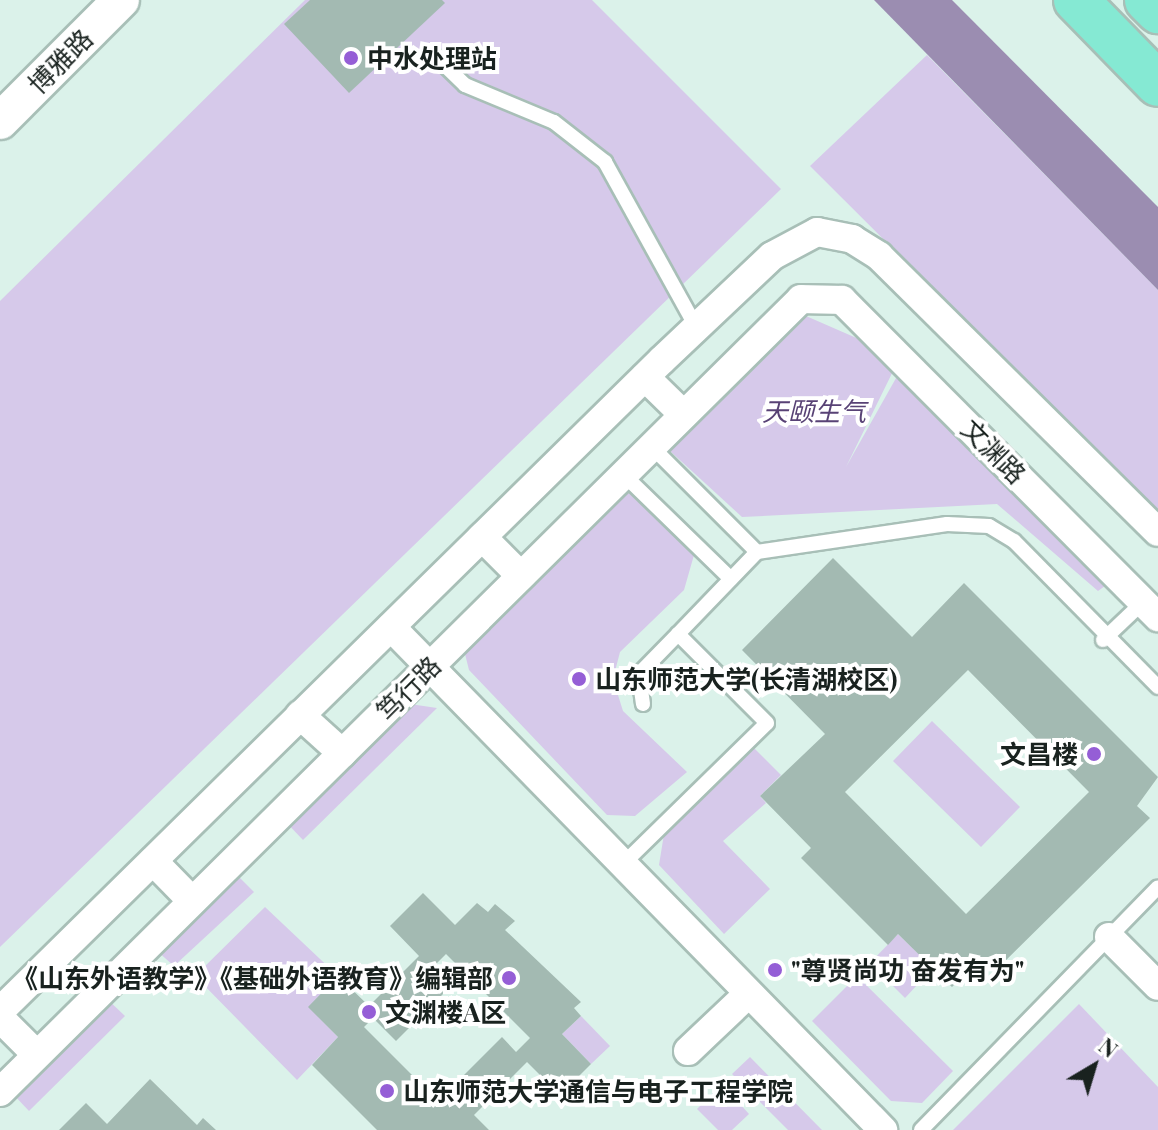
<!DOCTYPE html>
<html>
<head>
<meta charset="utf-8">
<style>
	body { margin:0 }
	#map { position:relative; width:1158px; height:1130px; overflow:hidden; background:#dbf2ea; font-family:"Playfair Display","Noto Sans SC",serif }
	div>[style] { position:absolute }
	.green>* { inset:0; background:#d6c9ea }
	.water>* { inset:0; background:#9b8db1 }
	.building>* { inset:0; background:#a3bab2 }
	.roads { filter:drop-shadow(2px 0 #a8bfb7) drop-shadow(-2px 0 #a8bfb7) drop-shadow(0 2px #a8bfb7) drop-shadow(0 -2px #a8bfb7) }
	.service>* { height:14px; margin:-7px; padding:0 7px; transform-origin:7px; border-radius:7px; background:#fff }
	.minor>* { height:28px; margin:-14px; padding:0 14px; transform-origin:14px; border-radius:14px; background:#fff }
	.tertiary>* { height:36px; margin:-18px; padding:0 18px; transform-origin:18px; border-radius:18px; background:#fff }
	.primary>* { height:44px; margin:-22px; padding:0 22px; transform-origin:22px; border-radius:22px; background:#85e9d3 }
	.dots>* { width:22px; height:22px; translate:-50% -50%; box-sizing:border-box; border:4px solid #fff; border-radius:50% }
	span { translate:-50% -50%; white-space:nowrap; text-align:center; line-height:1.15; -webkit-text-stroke:8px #fff; paint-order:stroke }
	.poi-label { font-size:26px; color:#19221f; font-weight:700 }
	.left { translate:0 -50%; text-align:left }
	.right { translate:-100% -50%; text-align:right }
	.street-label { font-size:26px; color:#19221f }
	.park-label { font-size:26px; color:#584275; font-style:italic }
	.north { position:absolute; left:1054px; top:1026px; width:80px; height:80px; -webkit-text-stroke:6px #fff; paint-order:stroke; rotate:38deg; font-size:22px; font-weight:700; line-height:32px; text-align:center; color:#19221f }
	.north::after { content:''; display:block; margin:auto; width:28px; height:36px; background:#19221f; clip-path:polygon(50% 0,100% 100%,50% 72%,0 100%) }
</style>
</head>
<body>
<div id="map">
	<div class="green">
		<i style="clip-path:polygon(305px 0,592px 0,781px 189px,0 947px,0 301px)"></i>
		<i style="clip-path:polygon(927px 55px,1158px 290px,1158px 513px,810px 166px)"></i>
		<i style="clip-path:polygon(806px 316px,900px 357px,846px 467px,909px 355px,1116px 578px,1098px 591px,997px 504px,742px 517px,670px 451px)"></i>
		<i style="clip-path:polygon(629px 493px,694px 555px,684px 590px,620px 652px,613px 679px,623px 711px,687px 772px,635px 816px,607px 815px,469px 670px,463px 646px,613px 495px)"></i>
		<i style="clip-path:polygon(410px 704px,437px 708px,303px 840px,284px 820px)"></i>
		<i style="clip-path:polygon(932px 721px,1020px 807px,981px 847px,893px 761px)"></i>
		<i style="clip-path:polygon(752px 746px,781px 775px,760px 796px,766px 803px,723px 841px,770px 889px,724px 934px,659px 865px,664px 834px)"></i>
		<i style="clip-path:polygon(232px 870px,254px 892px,174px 966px,157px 951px)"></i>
		<i style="clip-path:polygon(265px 907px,338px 976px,309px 1007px,338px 1037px,297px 1080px,195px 976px)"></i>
		<i style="clip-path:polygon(898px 934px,933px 968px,905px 998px,870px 963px)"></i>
		<i style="clip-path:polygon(857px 976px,953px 1071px,922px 1103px,891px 1101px,812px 1021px)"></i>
		<i style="clip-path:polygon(106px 998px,125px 1016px,29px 1111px,12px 1093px)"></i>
		<i style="clip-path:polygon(1079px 1004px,1158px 1087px,1158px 1130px,953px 1130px)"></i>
		<i style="clip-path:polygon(581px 1016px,610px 1046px,591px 1064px,562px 1034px)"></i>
		<i style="clip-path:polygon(750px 1057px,822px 1130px,788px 1130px,732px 1074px)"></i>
		<i style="clip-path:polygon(722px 1084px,749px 1114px,732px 1130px,718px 1130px,697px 1109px)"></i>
	</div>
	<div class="water">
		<i style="clip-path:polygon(874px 0,952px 0,1158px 207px,1158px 290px)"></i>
	</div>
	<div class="building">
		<i style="clip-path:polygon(310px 0,442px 0,445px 3px,349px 93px,284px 24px)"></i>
		<i style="clip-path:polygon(evenodd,833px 558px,912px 637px,964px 583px,1158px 777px,1137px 806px,1150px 818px,994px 972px,980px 959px,952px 987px,898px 934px,888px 945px,801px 858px,811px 848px,760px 796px,825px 734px,742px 650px,833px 558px,968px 670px,1089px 792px,966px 914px,845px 792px,968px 670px)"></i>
		<i style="clip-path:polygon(evenodd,423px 893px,455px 925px,477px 903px,488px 912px,495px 904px,515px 921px,505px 930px,581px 1002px,574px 1008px,581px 1016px,562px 1034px,591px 1064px,560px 1095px,527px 1062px,474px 1115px,489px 1130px,377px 1130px,312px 1065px,338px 1037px,308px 1007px,338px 976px,369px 1006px,419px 956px,390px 926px,423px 893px,446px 954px,530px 1038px,516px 1052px,502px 1037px,447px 1092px,452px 1097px,443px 1106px,364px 1027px,373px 1018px,396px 1041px,452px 985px,433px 967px,446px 954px)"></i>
		<i style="clip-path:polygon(150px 1079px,197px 1125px,203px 1118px,216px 1130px,59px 1130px,86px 1103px,107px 1124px)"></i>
	</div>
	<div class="roads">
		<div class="service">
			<i style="left:432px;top:53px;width:46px;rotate:44.1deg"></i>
			<i style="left:465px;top:85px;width:96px;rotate:22.6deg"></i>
			<i style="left:554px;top:122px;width:65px;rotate:38.1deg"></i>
			<i style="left:605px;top:162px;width:188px;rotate:61.1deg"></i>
			<i style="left:652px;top:447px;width:148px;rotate:45deg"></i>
			<i style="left:624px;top:475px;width:149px;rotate:44.2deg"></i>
			<i style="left:1103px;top:640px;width:55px;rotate:-43.5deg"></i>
			<i style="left:643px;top:704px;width:30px;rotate:-98deg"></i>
			<i style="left:639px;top:674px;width:56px;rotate:-45.7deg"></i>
			<i style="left:621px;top:866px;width:204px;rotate:-44.4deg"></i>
			<i style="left:767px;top:723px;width:126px;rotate:-135deg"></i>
			<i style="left:678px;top:634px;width:114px;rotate:-46.1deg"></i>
			<i style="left:757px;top:552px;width:192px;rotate:-8.4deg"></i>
			<i style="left:947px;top:524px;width:42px;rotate:2.7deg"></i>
			<i style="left:989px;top:526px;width:29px;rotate:31deg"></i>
			<i style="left:1014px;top:541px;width:205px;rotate:45.4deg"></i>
			<i style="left:921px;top:1130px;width:339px;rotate:-45.7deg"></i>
		</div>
		<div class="minor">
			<i style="left:645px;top:377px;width:54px;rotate:44.3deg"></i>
			<i style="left:482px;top:537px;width:55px;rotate:45deg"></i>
			<i style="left:391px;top:627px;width:704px;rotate:45.63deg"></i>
			<i style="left:300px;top:715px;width:57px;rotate:42.1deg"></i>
			<i style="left:153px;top:861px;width:56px;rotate:45.7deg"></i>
			<i style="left:1109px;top:937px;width:69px;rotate:45deg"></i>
			<i style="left:0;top:1011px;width:928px;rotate:-44.52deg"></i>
			<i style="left:662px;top:360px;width:151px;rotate:-43.4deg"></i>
			<i style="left:772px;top:256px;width:51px;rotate:-28.1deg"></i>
			<i style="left:817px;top:232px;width:36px;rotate:11deg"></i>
			<i style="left:852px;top:239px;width:32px;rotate:32deg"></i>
			<i style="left:879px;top:256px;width:392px;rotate:44.7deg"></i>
			<i style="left:0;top:1018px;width:52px;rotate:45deg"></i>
			<i style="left:688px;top:1051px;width:83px;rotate:-43.5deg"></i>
			<i style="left:0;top:1092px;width:1127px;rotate:-44.71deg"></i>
			<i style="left:801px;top:299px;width:41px;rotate:1.4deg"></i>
			<i style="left:842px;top:300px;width:448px;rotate:45.1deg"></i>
		</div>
		<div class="tertiary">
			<i style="left:0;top:121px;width:171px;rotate:-45deg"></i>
		</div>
		<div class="primary">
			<i style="left:1076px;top:0;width:117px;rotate:45.7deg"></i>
			<i style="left:1147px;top:0;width:16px;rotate:45deg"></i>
		</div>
	</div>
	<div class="dots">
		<i style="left:351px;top:58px;background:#955ed6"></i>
		<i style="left:579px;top:679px;background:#955ed6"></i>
		<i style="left:1094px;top:754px;background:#955ed6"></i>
		<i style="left:775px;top:970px;background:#955ed6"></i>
		<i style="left:509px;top:978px;background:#955ed6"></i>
		<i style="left:369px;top:1012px;background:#955ed6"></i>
		<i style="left:387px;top:1091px;background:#955ed6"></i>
	</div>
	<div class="poi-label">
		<span class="left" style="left:367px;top:58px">中水处理站</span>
		<span class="left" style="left:595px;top:679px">山东师范大学(长清湖校区)</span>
		<span class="right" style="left:1078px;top:754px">文昌楼</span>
		<span class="left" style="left:791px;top:970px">"尊贤尚功 奋发有为"</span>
		<span class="right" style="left:493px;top:978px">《山东外语教学》《基础外语教育》编辑部</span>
		<span class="left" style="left:385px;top:1012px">文渊楼A区</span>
		<span class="left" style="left:403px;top:1091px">山东师范大学通信与电子工程学院</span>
	</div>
	<div class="street-label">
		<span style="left:60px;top:61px;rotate:-45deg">博雅路</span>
		<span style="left:994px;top:451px;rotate:45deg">文渊路</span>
		<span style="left:408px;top:688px;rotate:-45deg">笃行路</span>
	</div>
	<div class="park-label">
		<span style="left:814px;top:411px">天颐生气</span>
	</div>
	<div class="north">N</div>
</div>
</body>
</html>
